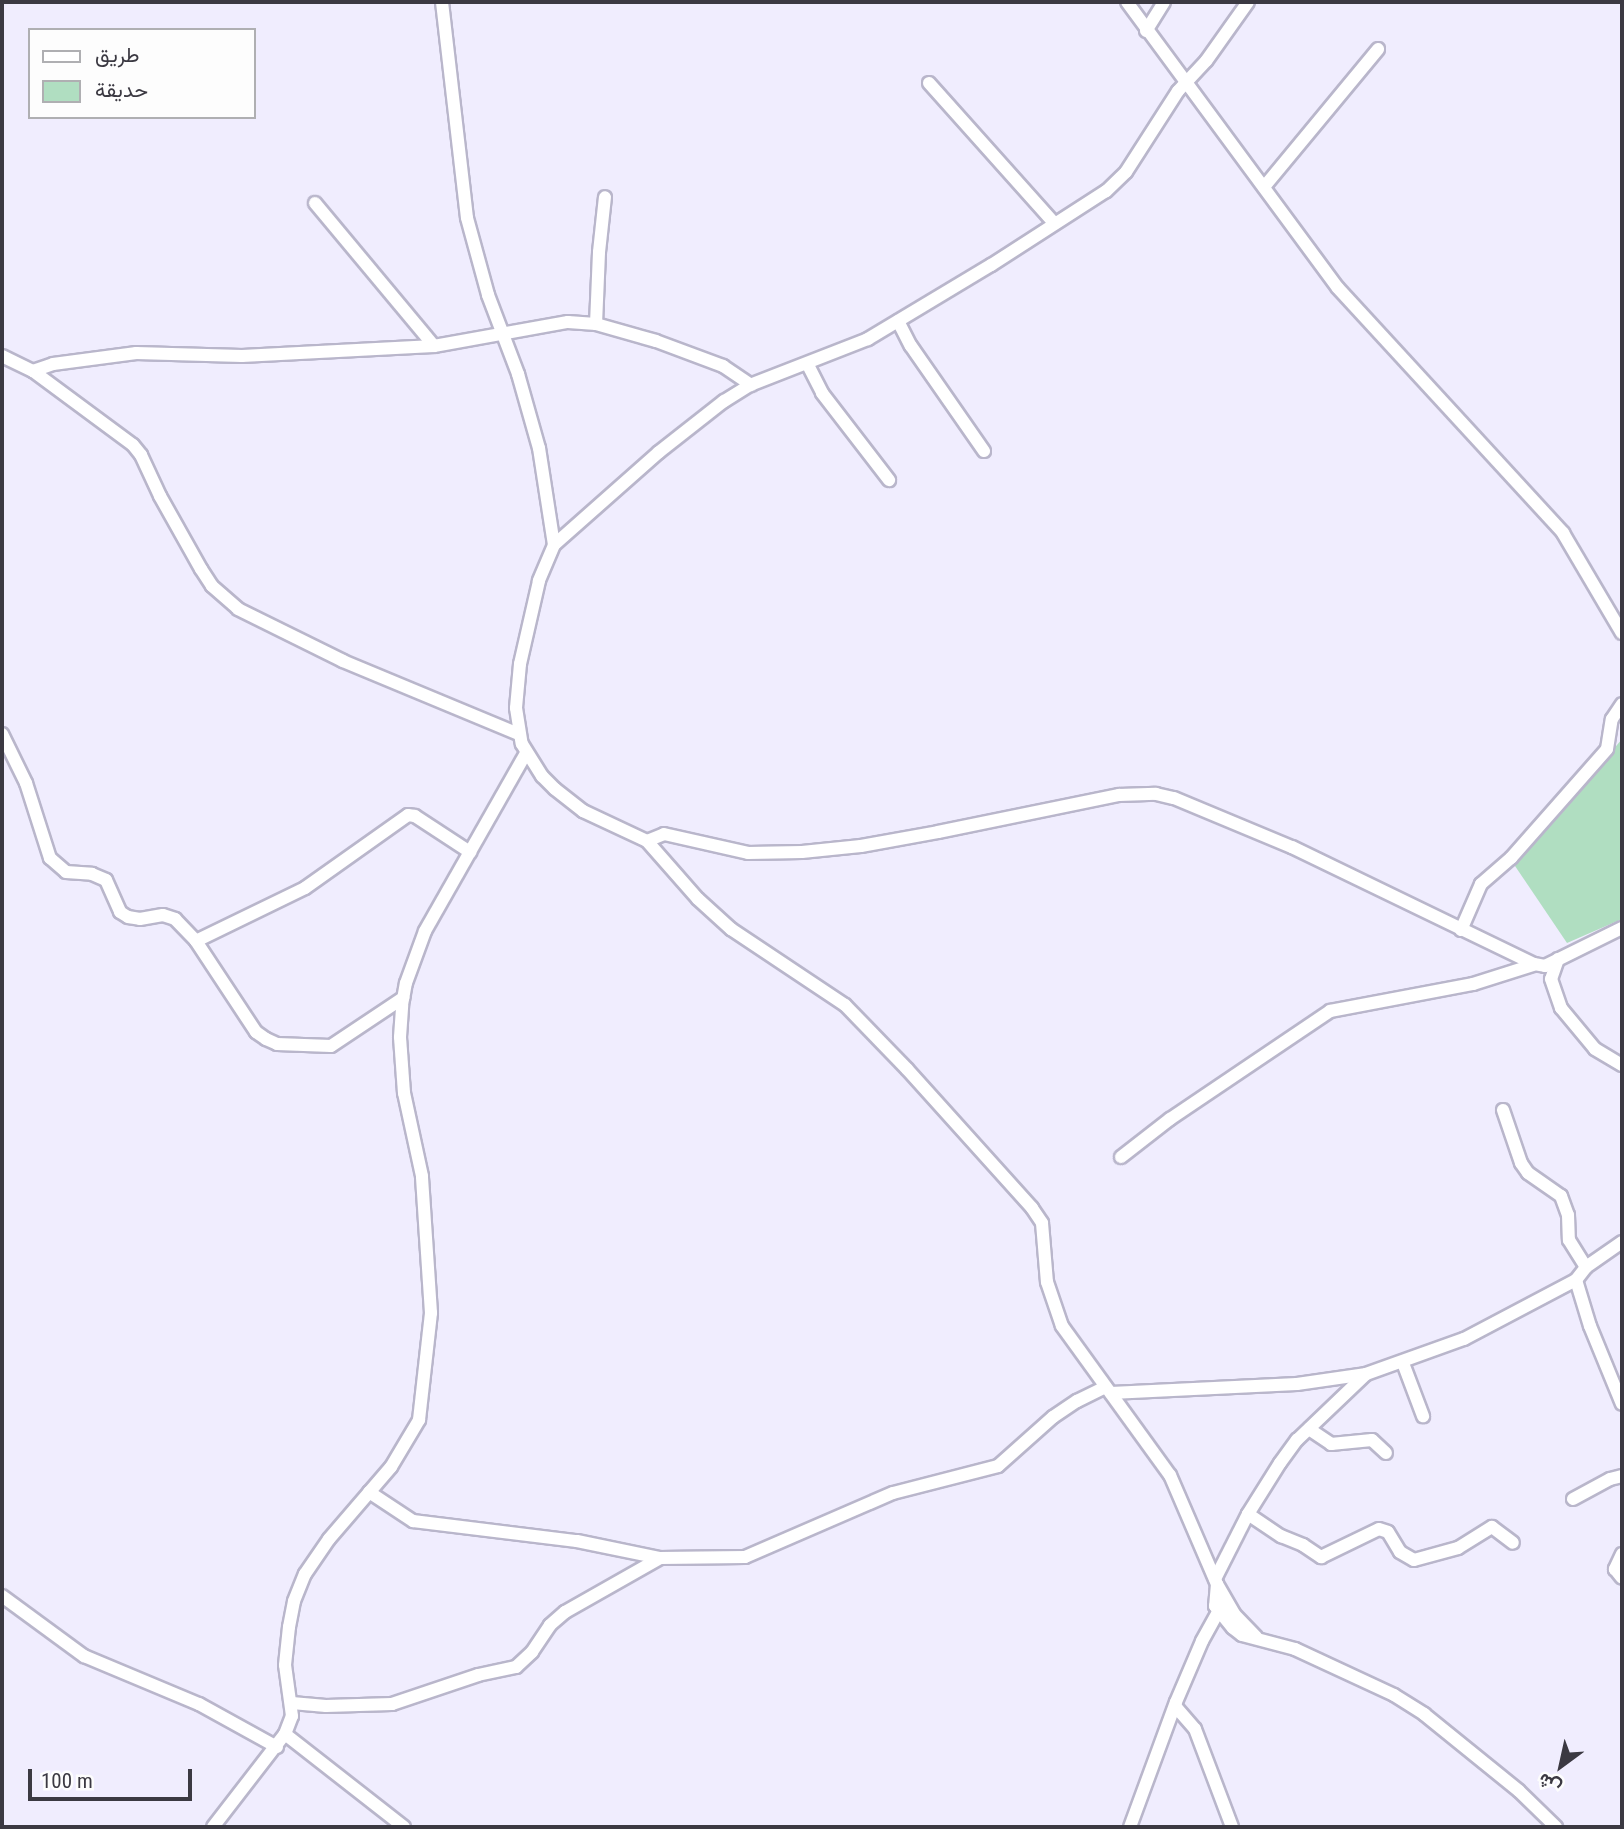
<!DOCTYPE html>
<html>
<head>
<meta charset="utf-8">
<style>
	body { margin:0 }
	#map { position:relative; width:1624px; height:1829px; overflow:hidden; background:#f0edfe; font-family:"Roboto Condensed",Vazirmatn,sans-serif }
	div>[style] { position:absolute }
	.green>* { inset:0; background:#b0dec1 }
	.roads { filter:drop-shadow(2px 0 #b9b6cb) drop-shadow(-2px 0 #b9b6cb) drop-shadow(0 2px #b9b6cb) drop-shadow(0 -2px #b9b6cb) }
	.minor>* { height:12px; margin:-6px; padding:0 6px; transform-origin:6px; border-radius:6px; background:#fff }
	span { translate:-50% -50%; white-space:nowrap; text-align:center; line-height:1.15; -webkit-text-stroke:5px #fdfdfd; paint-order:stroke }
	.frame { position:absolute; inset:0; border:4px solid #3b3942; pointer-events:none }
	.legend { position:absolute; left:28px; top:28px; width:228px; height:91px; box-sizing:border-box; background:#fdfdfd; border:2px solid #afafb2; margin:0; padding:9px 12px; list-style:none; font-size:21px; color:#3b3942 }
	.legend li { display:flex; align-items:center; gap:14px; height:35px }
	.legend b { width:35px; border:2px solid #afafb2 }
	.north { position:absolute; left:1526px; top:1731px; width:70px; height:70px; -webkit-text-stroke:5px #fdfdfd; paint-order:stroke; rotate:213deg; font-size:19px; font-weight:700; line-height:28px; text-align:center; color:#3b3942 }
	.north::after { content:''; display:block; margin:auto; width:24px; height:32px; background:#3b3942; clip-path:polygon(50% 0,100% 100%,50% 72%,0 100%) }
	.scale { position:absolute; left:28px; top:1769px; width:164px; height:32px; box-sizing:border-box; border:4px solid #3b3942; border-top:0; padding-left:9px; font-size:21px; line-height:24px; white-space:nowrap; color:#3b3942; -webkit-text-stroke:5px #fdfdfd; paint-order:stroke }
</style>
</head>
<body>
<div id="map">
	<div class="green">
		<i style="clip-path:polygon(1622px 739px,1622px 919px,1567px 943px,1515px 866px)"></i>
	</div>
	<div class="roads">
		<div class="minor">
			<i style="left:442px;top:2px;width:217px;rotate:83.4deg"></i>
			<i style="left:467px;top:218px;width:80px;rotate:74.7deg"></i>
			<i style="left:488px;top:295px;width:85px;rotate:69.2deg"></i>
			<i style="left:518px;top:374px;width:77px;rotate:74.2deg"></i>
			<i style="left:539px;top:448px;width:98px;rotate:81.2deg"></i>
			<i style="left:1127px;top:2px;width:355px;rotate:53.6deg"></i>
			<i style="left:1338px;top:288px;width:333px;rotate:47.4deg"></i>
			<i style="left:1563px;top:533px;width:116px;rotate:59.5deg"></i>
			<i style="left:1248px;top:2px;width:72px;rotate:125.4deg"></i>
			<i style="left:1206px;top:61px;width:41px;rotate:133deg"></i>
			<i style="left:1178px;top:91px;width:96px;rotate:122.7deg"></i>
			<i style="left:1126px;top:172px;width:28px;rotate:136deg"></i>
			<i style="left:1106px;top:191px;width:137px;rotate:147.2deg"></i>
			<i style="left:991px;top:265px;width:144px;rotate:149deg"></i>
			<i style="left:868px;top:339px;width:127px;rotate:158.7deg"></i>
			<i style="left:750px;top:385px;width:31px;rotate:148deg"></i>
			<i style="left:724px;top:401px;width:83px;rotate:141.9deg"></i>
			<i style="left:659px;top:452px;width:140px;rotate:138.5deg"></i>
			<i style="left:554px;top:545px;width:39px;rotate:113deg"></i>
			<i style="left:539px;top:581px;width:85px;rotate:102.9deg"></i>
			<i style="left:520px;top:664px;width:44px;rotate:95.2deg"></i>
			<i style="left:516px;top:708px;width:36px;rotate:81deg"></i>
			<i style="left:522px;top:744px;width:38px;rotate:58deg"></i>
			<i style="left:542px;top:776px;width:18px;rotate:45deg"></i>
			<i style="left:555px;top:789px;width:36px;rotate:38deg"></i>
			<i style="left:583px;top:811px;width:71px;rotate:25.1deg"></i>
			<i style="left:647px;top:841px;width:77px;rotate:48.7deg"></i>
			<i style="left:698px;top:899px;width:45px;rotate:42.3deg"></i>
			<i style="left:731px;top:929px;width:137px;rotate:33.7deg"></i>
			<i style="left:845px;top:1005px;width:89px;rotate:45.9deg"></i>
			<i style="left:907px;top:1069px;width:187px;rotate:48deg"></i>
			<i style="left:1032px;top:1208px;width:18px;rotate:56deg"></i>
			<i style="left:1042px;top:1223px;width:59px;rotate:85.2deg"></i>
			<i style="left:1047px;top:1282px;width:46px;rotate:71.2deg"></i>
			<i style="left:1062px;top:1326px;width:184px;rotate:54.1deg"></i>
			<i style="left:1170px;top:1475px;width:119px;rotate:66.7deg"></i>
			<i style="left:1217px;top:1584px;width:34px;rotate:60deg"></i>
			<i style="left:1234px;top:1614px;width:32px;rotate:46deg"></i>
			<i style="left:1146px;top:31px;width:34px;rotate:-58deg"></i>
			<i style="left:929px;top:83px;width:188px;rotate:48.2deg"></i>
			<i style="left:1264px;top:187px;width:179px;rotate:-50.4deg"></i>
			<i style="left:315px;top:203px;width:186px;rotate:50.2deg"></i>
			<i style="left:898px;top:321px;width:28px;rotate:63deg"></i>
			<i style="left:911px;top:346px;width:128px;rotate:55.2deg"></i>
			<i style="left:596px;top:324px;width:72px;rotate:-87.6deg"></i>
			<i style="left:599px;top:252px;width:55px;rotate:-83.8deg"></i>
			<i style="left:2px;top:356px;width:34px;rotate:26deg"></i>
			<i style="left:33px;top:371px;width:124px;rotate:36.5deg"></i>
			<i style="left:133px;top:445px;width:13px;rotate:51deg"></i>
			<i style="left:141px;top:455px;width:45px;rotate:65.1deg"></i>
			<i style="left:160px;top:496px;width:84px;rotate:60.7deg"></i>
			<i style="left:201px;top:569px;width:20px;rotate:57deg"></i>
			<i style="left:212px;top:586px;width:35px;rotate:41deg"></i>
			<i style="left:238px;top:609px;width:117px;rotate:26.3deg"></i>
			<i style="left:343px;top:661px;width:190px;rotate:22.6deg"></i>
			<i style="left:808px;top:365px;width:31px;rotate:63deg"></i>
			<i style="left:822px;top:393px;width:110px;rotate:52.4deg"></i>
			<i style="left:33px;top:371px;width:21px;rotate:-19deg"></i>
			<i style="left:53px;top:364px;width:84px;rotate:-7.5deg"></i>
			<i style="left:136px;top:353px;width:106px;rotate:1.6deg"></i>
			<i style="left:242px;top:356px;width:192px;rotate:-3deg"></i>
			<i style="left:434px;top:346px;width:136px;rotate:-10.2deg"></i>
			<i style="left:568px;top:322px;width:28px;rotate:4deg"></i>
			<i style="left:596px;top:324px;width:62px;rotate:15.8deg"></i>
			<i style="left:656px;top:341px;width:72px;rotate:20.5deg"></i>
			<i style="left:723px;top:366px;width:34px;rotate:34deg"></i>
			<i style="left:2px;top:734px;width:55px;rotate:63.9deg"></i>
			<i style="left:26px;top:783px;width:79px;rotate:72.3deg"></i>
			<i style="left:50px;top:858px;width:21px;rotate:41deg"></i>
			<i style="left:66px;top:872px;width:26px;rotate:4deg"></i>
			<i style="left:92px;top:874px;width:15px;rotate:23deg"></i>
			<i style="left:106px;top:880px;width:35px;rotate:66deg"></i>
			<i style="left:120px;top:912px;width:9px;rotate:32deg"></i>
			<i style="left:128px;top:917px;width:12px;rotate:9deg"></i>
			<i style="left:140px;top:919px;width:23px;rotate:-10deg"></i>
			<i style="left:163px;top:915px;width:13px;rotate:18deg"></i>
			<i style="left:175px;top:919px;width:30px;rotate:46deg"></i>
			<i style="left:196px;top:941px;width:109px;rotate:56.6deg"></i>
			<i style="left:256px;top:1032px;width:12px;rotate:35deg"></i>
			<i style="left:266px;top:1039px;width:12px;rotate:24deg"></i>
			<i style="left:277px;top:1044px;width:54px;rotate:2.1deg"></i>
			<i style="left:331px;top:1046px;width:87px;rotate:-33.7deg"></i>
			<i style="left:647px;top:841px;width:18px;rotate:-22deg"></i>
			<i style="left:664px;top:834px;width:86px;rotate:12.7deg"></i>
			<i style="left:748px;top:853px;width:54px;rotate:-1.1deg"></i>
			<i style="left:802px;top:852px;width:59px;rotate:-5.8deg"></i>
			<i style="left:861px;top:846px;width:78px;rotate:-10.3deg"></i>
			<i style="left:938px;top:832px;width:185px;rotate:-11.6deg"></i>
			<i style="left:1119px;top:795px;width:37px;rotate:-2deg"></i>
			<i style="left:1156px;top:794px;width:18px;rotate:13deg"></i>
			<i style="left:1174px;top:798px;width:128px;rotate:22.6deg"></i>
			<i style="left:1292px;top:847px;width:269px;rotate:25.8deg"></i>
			<i style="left:1534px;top:964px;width:11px;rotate:10deg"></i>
			<i style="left:1545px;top:966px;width:86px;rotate:-26.3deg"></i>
			<i style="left:1461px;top:930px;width:50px;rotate:-66.5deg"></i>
			<i style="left:1481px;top:884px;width:40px;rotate:-41deg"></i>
			<i style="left:1511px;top:858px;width:145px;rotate:-48.6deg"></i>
			<i style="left:1607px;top:749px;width:30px;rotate:-81deg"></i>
			<i style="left:1612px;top:719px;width:18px;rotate:-56deg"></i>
			<i style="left:196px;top:941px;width:121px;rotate:-25.9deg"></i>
			<i style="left:305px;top:888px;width:126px;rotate:-35.3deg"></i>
			<i style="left:408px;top:815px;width:7px;rotate:8deg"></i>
			<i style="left:415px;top:816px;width:66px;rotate:33.2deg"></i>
			<i style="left:1558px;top:959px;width:21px;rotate:109deg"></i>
			<i style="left:1551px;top:979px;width:31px;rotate:71deg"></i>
			<i style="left:1561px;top:1008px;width:53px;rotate:50.3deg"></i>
			<i style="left:1595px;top:1049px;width:31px;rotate:31deg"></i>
			<i style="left:1503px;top:1110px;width:56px;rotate:71.2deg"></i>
			<i style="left:1521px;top:1163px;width:12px;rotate:55deg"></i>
			<i style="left:1528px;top:1173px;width:40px;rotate:34.9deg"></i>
			<i style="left:1561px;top:1196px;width:20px;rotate:70deg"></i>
			<i style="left:1568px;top:1215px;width:25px;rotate:88deg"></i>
			<i style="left:1569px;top:1240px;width:32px;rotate:58deg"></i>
			<i style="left:1121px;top:1157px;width:62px;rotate:-37.8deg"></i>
			<i style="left:1170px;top:1119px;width:193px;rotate:-34deg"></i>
			<i style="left:1330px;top:1011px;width:146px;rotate:-10.7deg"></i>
			<i style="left:1473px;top:984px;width:63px;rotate:-17.6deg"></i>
			<i style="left:1576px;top:1280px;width:48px;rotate:73.1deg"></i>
			<i style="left:1590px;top:1326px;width:84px;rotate:67.7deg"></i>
			<i style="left:1403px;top:1363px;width:57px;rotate:69.3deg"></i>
			<i style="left:1111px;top:1393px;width:186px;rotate:-2.8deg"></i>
			<i style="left:1297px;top:1384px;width:70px;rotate:-8.2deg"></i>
			<i style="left:1309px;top:1429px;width:27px;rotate:34deg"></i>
			<i style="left:1331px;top:1444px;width:41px;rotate:-5.6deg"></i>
			<i style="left:1372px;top:1440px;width:19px;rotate:43deg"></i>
			<i style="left:369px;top:1492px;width:53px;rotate:33.4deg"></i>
			<i style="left:413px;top:1521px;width:165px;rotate:7deg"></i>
			<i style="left:577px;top:1541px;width:85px;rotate:11.6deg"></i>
			<i style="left:660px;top:1558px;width:85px;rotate:-0.7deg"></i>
			<i style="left:745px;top:1557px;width:161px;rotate:-23.4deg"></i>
			<i style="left:893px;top:1493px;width:108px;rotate:-14.4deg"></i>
			<i style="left:998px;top:1466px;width:74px;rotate:-41.7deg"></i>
			<i style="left:1053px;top:1417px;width:29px;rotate:-34deg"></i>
			<i style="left:1077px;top:1401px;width:32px;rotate:-26deg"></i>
			<i style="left:1573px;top:1499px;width:42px;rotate:-28.4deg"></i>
			<i style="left:1610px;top:1479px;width:12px;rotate:-14deg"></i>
			<i style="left:1248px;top:1514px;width:40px;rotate:34deg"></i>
			<i style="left:1281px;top:1536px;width:24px;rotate:22deg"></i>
			<i style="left:1303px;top:1545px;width:22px;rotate:34deg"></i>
			<i style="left:1321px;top:1557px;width:64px;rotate:-25.8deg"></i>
			<i style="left:1379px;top:1529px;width:9px;rotate:18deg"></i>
			<i style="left:1388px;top:1532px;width:23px;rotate:59deg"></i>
			<i style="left:1400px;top:1552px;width:16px;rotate:30deg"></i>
			<i style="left:1414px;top:1560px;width:46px;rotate:-15.3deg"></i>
			<i style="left:1458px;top:1548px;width:40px;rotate:-32deg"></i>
			<i style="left:1492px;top:1527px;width:26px;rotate:37deg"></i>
			<i style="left:1622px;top:1554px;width:17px;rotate:115deg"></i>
			<i style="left:1615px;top:1569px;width:11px;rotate:52deg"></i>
			<i style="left:1215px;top:1579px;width:73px;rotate:-63.1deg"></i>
			<i style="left:1248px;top:1514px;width:60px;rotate:-57.9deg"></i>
			<i style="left:1280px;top:1463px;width:29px;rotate:-54deg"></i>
			<i style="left:1297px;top:1440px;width:95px;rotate:-43.7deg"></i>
			<i style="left:1366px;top:1374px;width:104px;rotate:-19.7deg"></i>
			<i style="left:1464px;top:1339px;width:127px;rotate:-27.8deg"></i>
			<i style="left:1576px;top:1280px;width:16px;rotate:-52deg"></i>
			<i style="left:1586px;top:1267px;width:44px;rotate:-34.8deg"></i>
			<i style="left:1217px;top:1584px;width:22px;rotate:95deg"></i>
			<i style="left:1215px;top:1606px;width:28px;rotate:51deg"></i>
			<i style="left:1233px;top:1628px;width:11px;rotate:38deg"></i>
			<i style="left:1242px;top:1635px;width:55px;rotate:14.8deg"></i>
			<i style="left:1295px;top:1649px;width:109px;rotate:24.9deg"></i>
			<i style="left:1394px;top:1695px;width:36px;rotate:32deg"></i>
			<i style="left:1424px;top:1714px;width:122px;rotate:39deg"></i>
			<i style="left:1519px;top:1791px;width:52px;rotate:44.2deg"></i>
			<i style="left:2px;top:1596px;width:102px;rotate:36.2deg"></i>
			<i style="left:84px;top:1656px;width:125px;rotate:22.7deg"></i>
			<i style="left:199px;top:1704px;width:89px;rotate:28.9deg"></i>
			<i style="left:292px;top:1703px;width:34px;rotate:5deg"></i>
			<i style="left:326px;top:1706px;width:66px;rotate:-1.7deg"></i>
			<i style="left:392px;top:1704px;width:91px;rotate:-18.6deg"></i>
			<i style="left:478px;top:1675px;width:39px;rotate:-12deg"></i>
			<i style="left:516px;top:1667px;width:22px;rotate:-43deg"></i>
			<i style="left:532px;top:1652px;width:32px;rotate:-56deg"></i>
			<i style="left:550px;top:1625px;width:20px;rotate:-41deg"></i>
			<i style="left:565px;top:1612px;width:109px;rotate:-29.6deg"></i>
			<i style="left:1175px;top:1706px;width:30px;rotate:49deg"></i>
			<i style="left:1195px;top:1729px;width:105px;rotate:69.3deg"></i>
			<i style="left:285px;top:1734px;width:151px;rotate:38deg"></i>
			<i style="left:213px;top:1827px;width:118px;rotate:-52.3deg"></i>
			<i style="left:285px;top:1734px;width:19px;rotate:-69deg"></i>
			<i style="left:292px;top:1716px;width:51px;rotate:-97.8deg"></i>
			<i style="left:285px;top:1665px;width:38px;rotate:-84deg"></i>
			<i style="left:289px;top:1627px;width:26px;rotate:-79deg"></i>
			<i style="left:294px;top:1601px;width:29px;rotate:-68deg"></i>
			<i style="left:305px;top:1574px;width:42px;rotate:-55.6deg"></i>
			<i style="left:329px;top:1539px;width:95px;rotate:-49.3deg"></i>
			<i style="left:391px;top:1467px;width:55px;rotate:-59.2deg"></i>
			<i style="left:419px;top:1420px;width:108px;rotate:-83.6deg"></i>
			<i style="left:431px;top:1313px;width:137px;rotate:-93.8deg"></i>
			<i style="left:422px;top:1176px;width:85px;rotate:-102.2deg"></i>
			<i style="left:404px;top:1093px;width:56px;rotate:-94.1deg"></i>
			<i style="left:400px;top:1037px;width:32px;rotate:-86deg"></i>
			<i style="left:402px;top:1005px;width:22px;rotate:-80deg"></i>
			<i style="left:406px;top:983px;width:55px;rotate:-69.9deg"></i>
			<i style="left:425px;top:931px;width:205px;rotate:-60.4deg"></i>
			<i style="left:1130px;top:1827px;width:133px;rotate:-69.8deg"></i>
			<i style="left:1176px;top:1702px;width:66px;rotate:-66.9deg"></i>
			<i style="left:1202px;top:1641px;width:38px;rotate:-61deg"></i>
		</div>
	</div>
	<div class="frame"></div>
	<ul class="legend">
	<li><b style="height:9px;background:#fff"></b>طريق</li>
	<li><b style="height:19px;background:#b0dec1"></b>حديقة</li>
	</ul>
	<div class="north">ش</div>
	<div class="scale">100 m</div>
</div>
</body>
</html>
